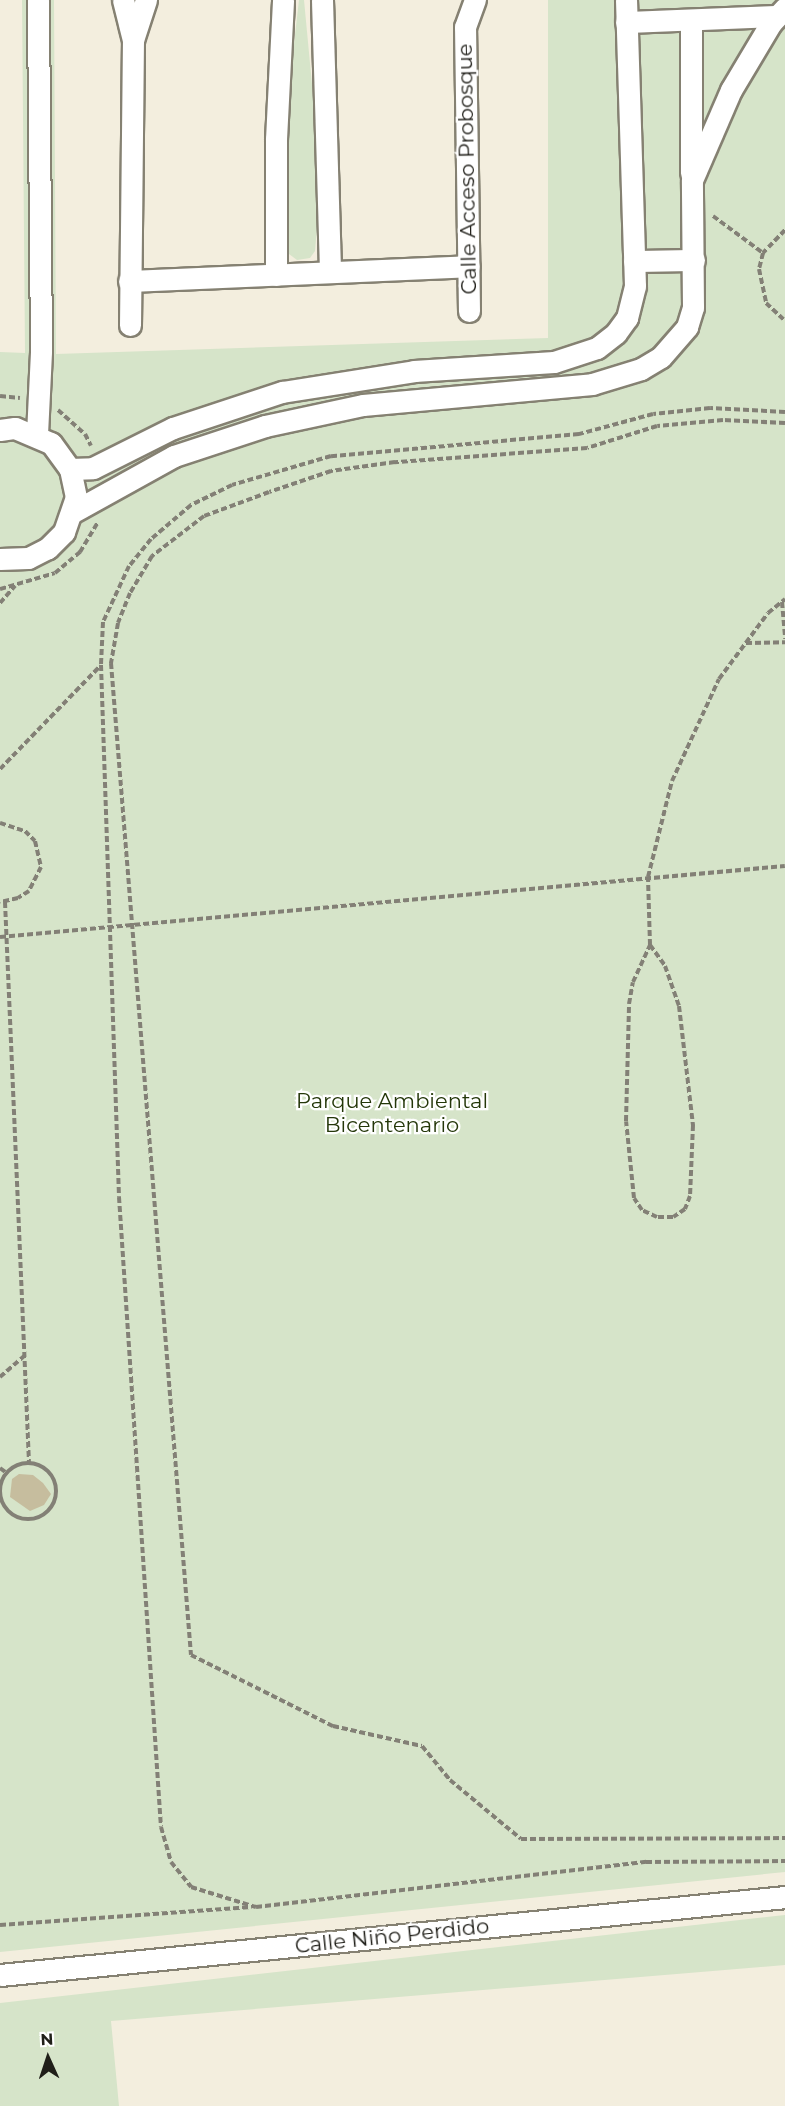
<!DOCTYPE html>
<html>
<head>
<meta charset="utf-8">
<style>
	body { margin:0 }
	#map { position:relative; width:785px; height:2106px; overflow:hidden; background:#f3eede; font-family:Montserrat,sans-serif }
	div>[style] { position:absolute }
	.green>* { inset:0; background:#d6e4c9 }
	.building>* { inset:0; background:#c6bd9e }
	.path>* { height:4px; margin-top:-2px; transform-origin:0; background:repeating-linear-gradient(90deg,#838076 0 6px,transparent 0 9px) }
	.path>.ring { margin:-2px; padding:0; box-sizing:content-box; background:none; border:4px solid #838076; border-radius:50% }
	.roads { filter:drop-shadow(2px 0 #858172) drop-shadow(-2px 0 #858172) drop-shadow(0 2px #858172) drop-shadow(0 -2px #858172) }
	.minor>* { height:21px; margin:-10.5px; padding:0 10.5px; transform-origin:10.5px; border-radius:10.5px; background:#fff }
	span { translate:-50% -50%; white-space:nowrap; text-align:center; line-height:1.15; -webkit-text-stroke:4.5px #fff; paint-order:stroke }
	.street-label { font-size:21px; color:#201f19 }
	.park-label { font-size:21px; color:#243709 }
	.north { position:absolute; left:18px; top:2028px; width:60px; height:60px; -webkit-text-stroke:4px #fff; paint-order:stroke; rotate:357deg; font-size:16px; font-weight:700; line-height:24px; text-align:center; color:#201f19 }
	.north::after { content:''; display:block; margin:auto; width:21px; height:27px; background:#201f19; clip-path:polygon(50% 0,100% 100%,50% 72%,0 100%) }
</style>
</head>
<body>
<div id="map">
	<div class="green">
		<i style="clip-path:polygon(22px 0,54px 0,56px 354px,548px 338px,548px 0,785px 0,785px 1872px,0 1952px,0 352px,25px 353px)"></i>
		<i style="clip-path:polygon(299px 0,304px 0,313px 95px,317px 228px,315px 251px,310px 258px,297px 260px,285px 251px,285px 122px)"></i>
		<i style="clip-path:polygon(785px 1915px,785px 1965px,111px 2021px,119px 2106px,0 2106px,0 2003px)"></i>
	</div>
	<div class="building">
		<i style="clip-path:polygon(19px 1474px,33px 1475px,43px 1483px,51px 1494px,44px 1505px,30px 1511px,10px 1497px,12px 1479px)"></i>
	</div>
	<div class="path">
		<i style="left:713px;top:216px;width:62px;rotate:36.5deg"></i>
		<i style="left:785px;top:230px;width:32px;rotate:134deg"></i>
		<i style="left:763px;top:253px;width:16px;rotate:104deg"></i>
		<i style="left:759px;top:269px;width:35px;rotate:78deg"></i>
		<i style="left:766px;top:303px;width:26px;rotate:43deg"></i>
		<i style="left:0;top:396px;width:20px;rotate:6deg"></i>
		<i style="left:58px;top:410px;width:36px;rotate:42deg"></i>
		<i style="left:85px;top:434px;width:13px;rotate:63deg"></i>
		<i style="left:785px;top:412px;width:75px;rotate:-176.9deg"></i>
		<i style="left:710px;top:408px;width:57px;rotate:174deg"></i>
		<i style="left:653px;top:414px;width:77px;rotate:164.9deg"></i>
		<i style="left:579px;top:434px;width:249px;rotate:174.9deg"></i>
		<i style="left:331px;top:456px;width:103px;rotate:163.7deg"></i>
		<i style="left:232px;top:485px;width:46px;rotate:154deg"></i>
		<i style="left:191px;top:505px;width:52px;rotate:139.6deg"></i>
		<i style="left:151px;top:539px;width:35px;rotate:129deg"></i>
		<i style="left:129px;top:566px;width:62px;rotate:114.9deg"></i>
		<i style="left:103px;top:622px;width:43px;rotate:92.7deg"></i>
		<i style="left:101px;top:665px;width:532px;rotate:88.06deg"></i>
		<i style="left:119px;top:1197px;width:631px;rotate:86.19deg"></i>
		<i style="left:161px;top:1827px;width:36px;rotate:74deg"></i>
		<i style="left:171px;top:1862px;width:32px;rotate:51deg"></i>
		<i style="left:191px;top:1887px;width:68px;rotate:17.1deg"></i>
		<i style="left:256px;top:1907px;width:393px;rotate:-6.6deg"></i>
		<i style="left:646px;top:1862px;width:139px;rotate:-0.4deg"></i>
		<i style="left:785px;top:423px;width:62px;rotate:-177.2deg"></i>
		<i style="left:723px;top:420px;width:66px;rotate:174.8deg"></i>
		<i style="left:657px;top:426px;width:73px;rotate:162.6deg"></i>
		<i style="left:587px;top:448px;width:193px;rotate:175.8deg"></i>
		<i style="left:395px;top:462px;width:65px;rotate:172deg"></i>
		<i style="left:331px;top:471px;width:65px;rotate:161.3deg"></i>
		<i style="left:269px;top:492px;width:69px;rotate:159.7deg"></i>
		<i style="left:204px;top:516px;width:66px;rotate:142.4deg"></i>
		<i style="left:152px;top:556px;width:43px;rotate:120.7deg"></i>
		<i style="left:130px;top:593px;width:32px;rotate:112deg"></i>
		<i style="left:118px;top:623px;width:41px;rotate:99.9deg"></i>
		<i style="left:111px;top:663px;width:995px;rotate:85.39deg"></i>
		<i style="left:191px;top:1655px;width:159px;rotate:26.6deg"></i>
		<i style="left:333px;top:1726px;width:91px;rotate:12.7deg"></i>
		<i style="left:422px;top:1746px;width:44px;rotate:50.5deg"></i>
		<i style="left:450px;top:1780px;width:92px;rotate:39.7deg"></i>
		<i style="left:521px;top:1839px;width:264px;rotate:-0.2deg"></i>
		<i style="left:0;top:589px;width:57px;rotate:-16.2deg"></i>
		<i style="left:55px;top:573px;width:33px;rotate:-40deg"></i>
		<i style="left:80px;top:552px;width:35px;rotate:-59deg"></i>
		<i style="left:782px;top:602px;width:37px;rotate:85deg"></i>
		<i style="left:0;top:603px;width:23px;rotate:-49deg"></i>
		<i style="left:746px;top:643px;width:39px;rotate:-1deg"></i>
		<i style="left:0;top:769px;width:144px;rotate:-45.8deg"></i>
		<i style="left:0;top:823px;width:26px;rotate:18deg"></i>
		<i style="left:25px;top:831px;width:14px;rotate:45deg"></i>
		<i style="left:35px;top:841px;width:27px;rotate:77deg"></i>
		<i style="left:41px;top:867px;width:27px;rotate:117deg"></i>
		<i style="left:29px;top:891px;width:13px;rotate:148deg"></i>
		<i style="left:18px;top:898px;width:18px;rotate:167deg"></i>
		<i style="left:5px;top:902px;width:562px;rotate:87.55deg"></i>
		<i style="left:0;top:937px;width:788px;rotate:-5.17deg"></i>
		<i style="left:650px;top:945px;width:26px;rotate:54deg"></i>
		<i style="left:665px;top:966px;width:42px;rotate:70.7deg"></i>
		<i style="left:679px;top:1006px;width:120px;rotate:83.3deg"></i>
		<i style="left:693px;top:1125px;width:71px;rotate:92.4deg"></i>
		<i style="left:690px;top:1196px;width:14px;rotate:111deg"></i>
		<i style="left:685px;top:1209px;width:14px;rotate:146deg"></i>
		<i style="left:673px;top:1217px;width:16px;rotate:180deg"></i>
		<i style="left:657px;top:1217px;width:17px;rotate:-155deg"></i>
		<i style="left:642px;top:1210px;width:14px;rotate:-124deg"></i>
		<i style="left:634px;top:1198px;width:77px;rotate:-95.9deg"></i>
		<i style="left:626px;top:1121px;width:117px;rotate:-88.5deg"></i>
		<i style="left:629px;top:1004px;width:22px;rotate:-80deg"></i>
		<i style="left:633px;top:982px;width:41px;rotate:-65.3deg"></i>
		<i style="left:650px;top:945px;width:68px;rotate:-91.7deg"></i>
		<i style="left:648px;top:877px;width:99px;rotate:-76deg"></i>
		<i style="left:672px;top:781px;width:112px;rotate:-65.3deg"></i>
		<i style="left:719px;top:679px;width:82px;rotate:-53.4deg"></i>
		<i style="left:768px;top:613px;width:22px;rotate:-39deg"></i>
		<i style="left:0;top:1377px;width:32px;rotate:-41deg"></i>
		<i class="ring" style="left:0;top:1463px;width:52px;height:52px"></i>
		<i style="left:0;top:1468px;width:9px;rotate:36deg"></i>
		<i style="left:0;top:1925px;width:252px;rotate:-4.1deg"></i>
	</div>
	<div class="roads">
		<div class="minor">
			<i style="left:123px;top:0;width:41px;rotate:76deg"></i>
			<i style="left:322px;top:0;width:272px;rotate:88.3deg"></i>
			<i style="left:691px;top:20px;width:153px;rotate:90deg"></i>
			<i style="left:626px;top:22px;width:151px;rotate:-2.3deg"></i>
			<i style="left:634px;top:261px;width:60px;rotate:-1deg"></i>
			<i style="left:276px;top:275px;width:136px;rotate:-90deg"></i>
			<i style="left:276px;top:139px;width:139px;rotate:-87.1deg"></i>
			<i style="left:129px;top:281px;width:340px;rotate:-2.5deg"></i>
			<i style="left:469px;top:311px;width:284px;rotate:-90.8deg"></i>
			<i style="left:465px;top:27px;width:29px;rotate:-70deg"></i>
			<i style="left:130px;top:325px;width:285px;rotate:-89.4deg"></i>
			<i style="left:133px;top:40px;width:42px;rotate:-72deg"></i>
			<i style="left:0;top:430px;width:15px;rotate:-8deg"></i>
			<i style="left:15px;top:428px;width:39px;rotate:23deg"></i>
			<i style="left:51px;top:443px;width:32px;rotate:54deg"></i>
			<i style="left:70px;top:469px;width:29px;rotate:78deg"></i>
			<i style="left:76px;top:497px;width:37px;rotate:109deg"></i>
			<i style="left:64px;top:532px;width:23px;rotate:135deg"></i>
			<i style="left:48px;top:548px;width:22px;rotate:153deg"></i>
			<i style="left:28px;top:558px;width:28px;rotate:178deg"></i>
			<i style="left:37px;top:434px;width:83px;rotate:-87.2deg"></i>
			<i style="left:41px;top:351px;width:351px;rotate:-90.5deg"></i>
			<i style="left:70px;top:469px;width:23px;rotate:-2deg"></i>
			<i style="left:93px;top:468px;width:89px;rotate:-26.6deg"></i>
			<i style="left:173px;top:428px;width:115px;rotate:-18.3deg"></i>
			<i style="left:282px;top:392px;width:134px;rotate:-9deg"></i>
			<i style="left:414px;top:371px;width:140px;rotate:-3.7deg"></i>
			<i style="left:554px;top:362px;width:45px;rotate:-18deg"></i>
			<i style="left:597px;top:348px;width:24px;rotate:-38deg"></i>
			<i style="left:616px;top:333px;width:19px;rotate:-54deg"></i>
			<i style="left:627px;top:318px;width:33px;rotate:-76deg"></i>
			<i style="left:635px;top:286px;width:286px;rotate:-91.8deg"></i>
			<i style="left:73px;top:512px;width:115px;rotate:-29deg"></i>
			<i style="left:174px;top:456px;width:96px;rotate:-18.2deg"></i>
			<i style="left:265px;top:426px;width:100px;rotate:-12.1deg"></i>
			<i style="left:363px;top:405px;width:230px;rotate:-5.2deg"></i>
			<i style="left:592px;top:384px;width:51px;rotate:-17deg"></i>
			<i style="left:641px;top:369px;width:23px;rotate:-31deg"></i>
			<i style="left:661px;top:357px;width:40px;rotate:-49deg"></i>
			<i style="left:687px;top:327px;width:21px;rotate:-73deg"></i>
			<i style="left:693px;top:307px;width:127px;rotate:-90.5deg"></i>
			<i style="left:692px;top:180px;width:98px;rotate:-66.6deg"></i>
			<i style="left:731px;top:90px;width:78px;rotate:-59.2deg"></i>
			<i style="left:771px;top:23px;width:21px;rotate:-47deg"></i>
			<i style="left:0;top:1975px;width:789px;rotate:-5.67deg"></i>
		</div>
	</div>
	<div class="street-label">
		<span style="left:467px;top:169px;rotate:-91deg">Calle Acceso Probosque</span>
		<span style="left:392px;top:1936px;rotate:-6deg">Calle Niño Perdido</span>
	</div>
	<div class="park-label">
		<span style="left:392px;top:1113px">Parque Ambiental<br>Bicentenario</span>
	</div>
	<div class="north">N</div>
</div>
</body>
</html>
